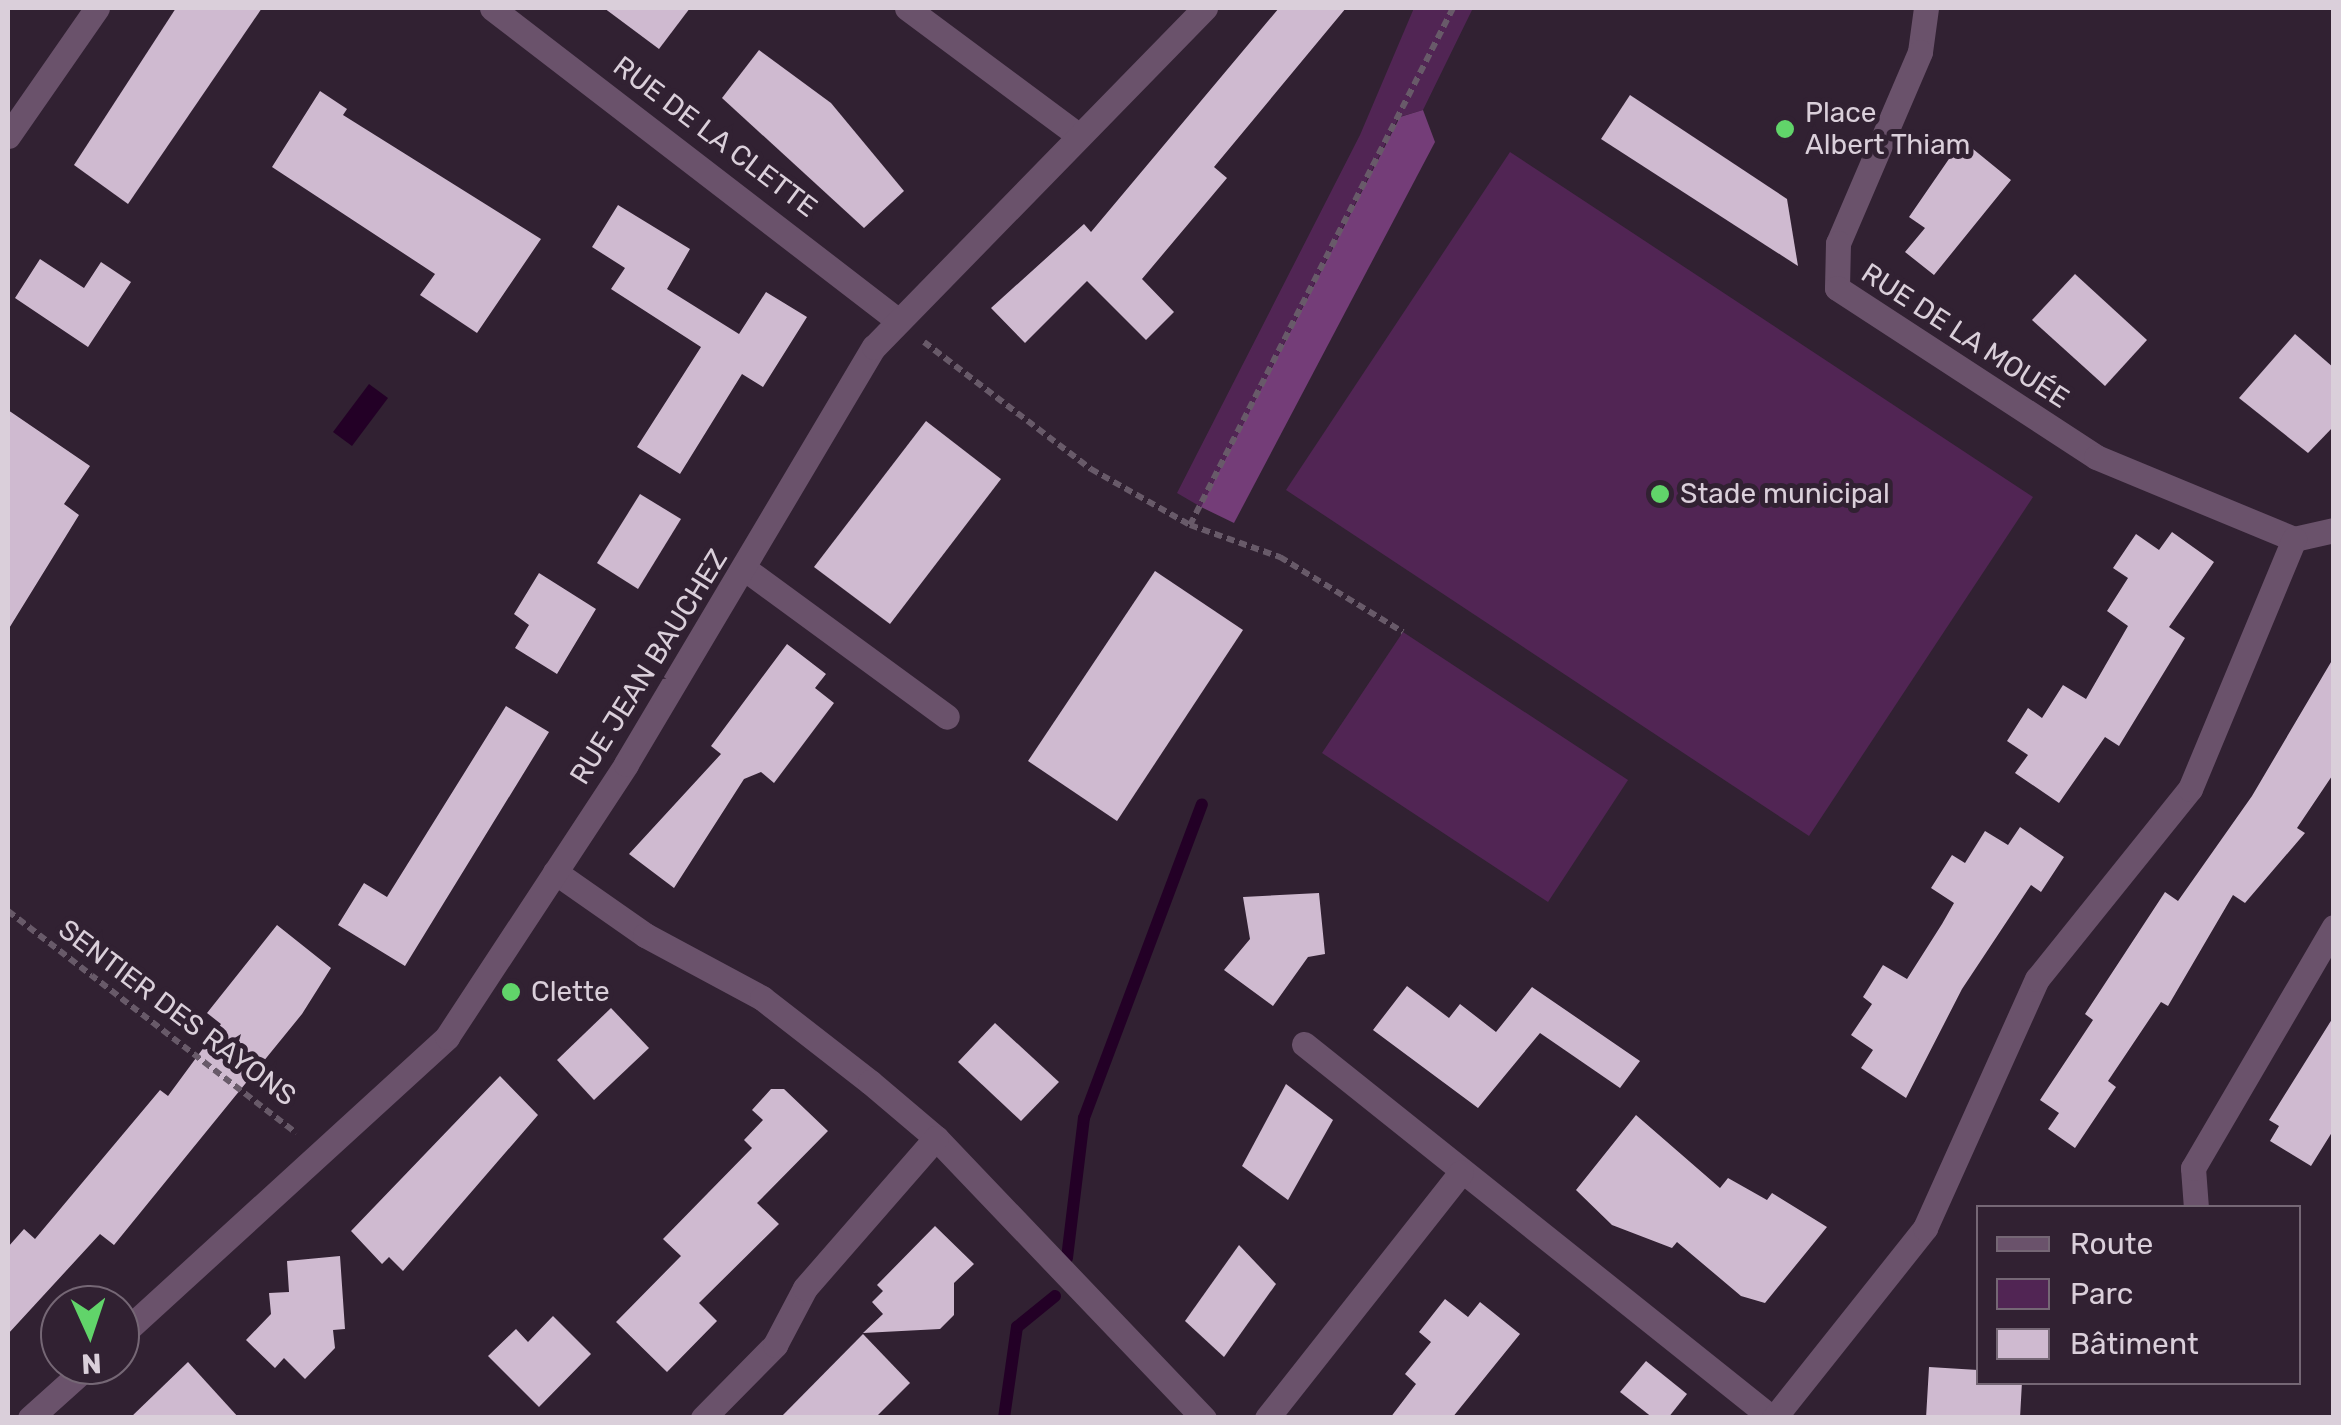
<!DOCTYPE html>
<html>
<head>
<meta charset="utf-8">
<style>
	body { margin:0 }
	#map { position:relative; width:2341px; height:1425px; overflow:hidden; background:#312132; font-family:Rubik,sans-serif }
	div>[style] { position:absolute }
	.green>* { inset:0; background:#512554 }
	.forest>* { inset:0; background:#743d78 }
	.water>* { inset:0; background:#230026 }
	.stream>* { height:12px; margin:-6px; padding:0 6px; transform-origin:6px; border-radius:6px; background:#230026 }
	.building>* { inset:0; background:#cfbad0 }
	.path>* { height:6px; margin-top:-3px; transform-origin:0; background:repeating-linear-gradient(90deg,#685a69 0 8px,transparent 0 13px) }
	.minor>* { height:25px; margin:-12.5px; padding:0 12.5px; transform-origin:12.5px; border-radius:12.5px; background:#6a526b }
	.dots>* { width:28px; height:28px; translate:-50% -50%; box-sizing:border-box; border:5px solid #312132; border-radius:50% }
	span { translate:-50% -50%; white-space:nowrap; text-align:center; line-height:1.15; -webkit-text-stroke:10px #312132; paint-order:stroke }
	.poi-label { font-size:28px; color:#dacfda }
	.left { translate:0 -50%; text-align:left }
	.street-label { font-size:28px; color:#dacfda }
	.frame { position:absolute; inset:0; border:10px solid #dacfda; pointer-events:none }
	.legend { position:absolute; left:1976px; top:1205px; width:325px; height:180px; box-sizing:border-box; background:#312132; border:2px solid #756775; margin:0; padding:12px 18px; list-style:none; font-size:30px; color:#dacfda }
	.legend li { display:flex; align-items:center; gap:20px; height:50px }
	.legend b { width:50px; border:2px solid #756775 }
	.north { position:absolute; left:40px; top:1285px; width:100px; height:100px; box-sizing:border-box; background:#312132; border:2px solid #756775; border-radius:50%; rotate:177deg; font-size:28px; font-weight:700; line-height:40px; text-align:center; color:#dacfda }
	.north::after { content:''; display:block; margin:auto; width:35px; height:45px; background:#61d46a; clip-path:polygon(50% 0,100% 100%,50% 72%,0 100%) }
</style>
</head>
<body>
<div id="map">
	<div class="green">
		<i style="clip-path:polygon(1414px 8px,1473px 8px,1423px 110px,1399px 117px,1201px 507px,1177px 493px,1360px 135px)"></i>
		<i style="clip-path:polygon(1510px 152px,2033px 497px,1809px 836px,1286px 490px)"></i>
		<i style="clip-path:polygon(1403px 632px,1628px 780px,1548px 902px,1322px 753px)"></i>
	</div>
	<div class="forest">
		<i style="clip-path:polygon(1423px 110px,1435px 142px,1234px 523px,1201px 507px,1400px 117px)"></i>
	</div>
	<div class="water">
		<i style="clip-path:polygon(369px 384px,388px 398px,352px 446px,333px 432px)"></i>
	</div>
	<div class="stream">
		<i style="left:1067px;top:1258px;width:141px;rotate:-83.1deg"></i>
		<i style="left:1084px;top:1118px;width:335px;rotate:-69.4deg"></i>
		<i style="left:1004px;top:1418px;width:92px;rotate:-81.9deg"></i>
		<i style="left:1017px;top:1327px;width:49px;rotate:-39.2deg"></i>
	</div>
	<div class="building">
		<i style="clip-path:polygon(176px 8px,262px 8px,128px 204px,74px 165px)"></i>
		<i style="clip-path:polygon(604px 8px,690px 8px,659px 49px)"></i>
		<i style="clip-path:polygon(1279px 8px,1346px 8px,1214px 167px,1227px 178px,1142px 279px,1174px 312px,1146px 340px,1087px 281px,1025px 343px,991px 308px,1084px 224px,1091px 232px)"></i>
		<i style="clip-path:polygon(759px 50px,831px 103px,904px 191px,864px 228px,722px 98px)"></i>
		<i style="clip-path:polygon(320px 91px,347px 109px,343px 115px,541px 239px,477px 333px,420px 295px,435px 274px,272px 167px)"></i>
		<i style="clip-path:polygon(1630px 95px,1787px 199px,1798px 266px,1601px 139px)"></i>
		<i style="clip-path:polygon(1962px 140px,2011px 180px,1934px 275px,1905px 252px,1925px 228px,1909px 217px)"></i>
		<i style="clip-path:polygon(618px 205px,690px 249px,667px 289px,739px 334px,766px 292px,807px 317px,763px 387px,742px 374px,680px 474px,637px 447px,701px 347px,611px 289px,625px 268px,592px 247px)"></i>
		<i style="clip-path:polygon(40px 259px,84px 288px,101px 262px,131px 282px,88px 347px,15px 298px)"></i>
		<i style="clip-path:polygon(2075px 274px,2147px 340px,2105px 386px,2032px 320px)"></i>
		<i style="clip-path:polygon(2295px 334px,2334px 368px,2334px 426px,2308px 453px,2239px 398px)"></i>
		<i style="clip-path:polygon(8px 410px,90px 466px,64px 504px,79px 515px,8px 630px)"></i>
		<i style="clip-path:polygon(926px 421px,1001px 479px,890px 624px,814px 567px)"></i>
		<i style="clip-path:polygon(640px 494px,681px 519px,638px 589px,597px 563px)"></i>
		<i style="clip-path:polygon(2172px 532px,2214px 562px,2169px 627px,2185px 638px,2119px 746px,2105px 737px,2059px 803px,2015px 773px,2028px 755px,2007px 741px,2028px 708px,2042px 718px,2063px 685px,2086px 699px,2128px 626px,2107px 611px,2128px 578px,2113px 568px,2136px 534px,2159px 550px)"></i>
		<i style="clip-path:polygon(1155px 571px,1243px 630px,1117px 821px,1028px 761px)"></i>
		<i style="clip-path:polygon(539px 573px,596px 609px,557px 674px,515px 648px,529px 625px,514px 614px)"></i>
		<i style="clip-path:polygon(787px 644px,826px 674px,815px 688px,834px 703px,774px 783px,761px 772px,744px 779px,674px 888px,629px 854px,721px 754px,711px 746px)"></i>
		<i style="clip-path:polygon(2334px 657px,2334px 773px,2297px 828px,2305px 833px,2245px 903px,2233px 895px,2168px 1006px,2161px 1002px,2108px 1081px,2116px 1087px,2075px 1148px,2048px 1129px,2059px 1113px,2040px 1100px,2093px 1020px,2085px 1014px,2165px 892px,2178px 901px,2252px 796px)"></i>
		<i style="clip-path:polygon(506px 706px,549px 732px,405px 966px,338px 925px,364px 883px,387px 897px)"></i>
		<i style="clip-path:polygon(2020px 827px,2064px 857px,2041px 892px,2031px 885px,1962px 989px,1906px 1098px,1861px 1068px,1873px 1050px,1851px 1035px,1872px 1004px,1863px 997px,1883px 965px,1907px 979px,1942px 924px,1954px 903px,1931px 888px,1952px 855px,1965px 863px,1985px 831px,2008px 845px)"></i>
		<i style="clip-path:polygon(1319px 893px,1325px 954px,1308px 957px,1273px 1006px,1224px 970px,1250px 939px,1243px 897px)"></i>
		<i style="clip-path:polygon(277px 925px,331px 968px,302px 1014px,114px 1245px,100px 1234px,8px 1334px,8px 1247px,24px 1229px,35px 1239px,160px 1090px,168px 1096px,221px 1024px,207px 1013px)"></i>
		<i style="clip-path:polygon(1407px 986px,1449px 1018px,1460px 1004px,1496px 1032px,1532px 987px,1640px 1061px,1620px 1088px,1540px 1033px,1478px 1108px,1373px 1030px)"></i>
		<i style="clip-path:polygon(611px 1008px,649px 1048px,594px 1100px,557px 1060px)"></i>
		<i style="clip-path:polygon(2334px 1016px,2334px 1129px,2311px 1166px,2270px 1141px,2279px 1126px,2269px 1120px)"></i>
		<i style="clip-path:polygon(995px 1023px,1059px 1082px,1021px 1121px,958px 1062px)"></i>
		<i style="clip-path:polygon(500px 1076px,538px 1115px,403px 1271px,389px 1257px,382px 1264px,351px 1231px)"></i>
		<i style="clip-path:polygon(1286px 1084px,1333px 1120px,1288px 1200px,1242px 1166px)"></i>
		<i style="clip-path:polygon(771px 1089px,784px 1089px,828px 1131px,757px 1203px,779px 1224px,699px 1303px,717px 1321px,667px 1372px,616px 1322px,681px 1256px,663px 1239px,752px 1148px,744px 1140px,763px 1120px,752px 1110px)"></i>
		<i style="clip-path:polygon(1636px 1115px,1720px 1188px,1728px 1178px,1767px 1200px,1772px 1193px,1827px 1227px,1765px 1303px,1741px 1296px,1677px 1242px,1672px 1248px,1612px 1225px,1576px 1190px)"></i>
		<i style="clip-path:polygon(935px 1226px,974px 1264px,954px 1283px,954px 1315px,940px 1329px,863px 1333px,883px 1314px,872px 1302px,883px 1291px,877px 1285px)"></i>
		<i style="clip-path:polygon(1239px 1245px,1276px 1284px,1224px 1357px,1185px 1321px)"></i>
		<i style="clip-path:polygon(340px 1256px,345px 1329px,333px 1330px,335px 1348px,305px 1379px,284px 1358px,275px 1368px,246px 1340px,271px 1314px,269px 1293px,289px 1292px,287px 1261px)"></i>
		<i style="clip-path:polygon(1445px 1299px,1468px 1317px,1480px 1302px,1520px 1334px,1452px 1418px,1390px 1418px,1416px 1384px,1405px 1374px,1431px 1342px,1419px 1332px)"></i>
		<i style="clip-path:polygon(553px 1316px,591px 1354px,539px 1407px,488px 1356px,516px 1329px,528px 1342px)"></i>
		<i style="clip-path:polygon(863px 1334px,910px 1383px,875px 1418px,780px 1418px)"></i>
		<i style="clip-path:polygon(1646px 1361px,1687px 1394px,1668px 1418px,1653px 1418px,1620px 1392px)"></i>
		<i style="clip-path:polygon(188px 1362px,239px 1418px,130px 1418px)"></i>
		<i style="clip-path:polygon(1929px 1367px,1978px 1370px,1978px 1382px,2022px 1382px,2020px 1418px,1926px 1418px)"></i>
	</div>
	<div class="path">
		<i style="left:924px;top:342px;width:210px;rotate:37.3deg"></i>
		<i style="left:1091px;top:469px;width:114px;rotate:29.5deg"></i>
		<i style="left:1190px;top:525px;width:96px;rotate:19.6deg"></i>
		<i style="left:1280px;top:557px;width:144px;rotate:31.4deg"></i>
		<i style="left:1190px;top:525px;width:580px;rotate:-63.04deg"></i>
		<i style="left:8px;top:911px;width:364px;rotate:37.6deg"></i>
	</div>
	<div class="minor">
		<i style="left:492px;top:8px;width:510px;rotate:37.59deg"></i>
		<i style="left:907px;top:8px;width:213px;rotate:36.6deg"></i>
		<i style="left:1926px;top:8px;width:44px;rotate:97.8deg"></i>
		<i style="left:1920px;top:52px;width:208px;rotate:113.2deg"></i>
		<i style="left:1838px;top:243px;width:45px;rotate:91.3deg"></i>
		<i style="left:1837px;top:288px;width:309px;rotate:33.1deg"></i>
		<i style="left:2096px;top:457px;width:214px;rotate:22.5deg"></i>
		<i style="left:2294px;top:539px;width:41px;rotate:-12.7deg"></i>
		<i style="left:8px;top:136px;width:156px;rotate:-55.2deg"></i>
		<i style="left:745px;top:569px;width:250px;rotate:36.2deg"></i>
		<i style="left:555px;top:872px;width:110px;rotate:35deg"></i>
		<i style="left:645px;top:935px;width:133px;rotate:28.3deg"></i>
		<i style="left:762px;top:998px;width:137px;rotate:37.9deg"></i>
		<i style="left:870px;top:1082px;width:87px;rotate:40.3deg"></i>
		<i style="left:936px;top:1138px;width:388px;rotate:46.3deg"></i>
		<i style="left:1304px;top:1044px;width:599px;rotate:38.63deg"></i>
		<i style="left:2196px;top:1208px;width:40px;rotate:-94.3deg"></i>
		<i style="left:2193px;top:1168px;width:279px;rotate:-59.7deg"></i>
		<i style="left:120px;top:1336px;width:443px;rotate:-42.4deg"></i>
		<i style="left:447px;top:1037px;width:326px;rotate:-56.7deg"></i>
		<i style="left:626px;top:764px;width:485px;rotate:-59.3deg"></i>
		<i style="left:874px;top:347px;width:474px;rotate:-45.7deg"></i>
		<i style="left:30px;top:1418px;width:79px;rotate:-41.9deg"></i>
		<i style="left:703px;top:1418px;width:103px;rotate:-45.4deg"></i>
		<i style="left:775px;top:1345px;width:64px;rotate:-62.2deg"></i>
		<i style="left:805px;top:1288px;width:199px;rotate:-48.9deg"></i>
		<i style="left:1267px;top:1418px;width:313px;rotate:-51.7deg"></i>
		<i style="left:1774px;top:1418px;width:243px;rotate:-51.5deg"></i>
		<i style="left:1925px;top:1228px;width:273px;rotate:-65.8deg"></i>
		<i style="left:2037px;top:979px;width:244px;rotate:-51.2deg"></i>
		<i style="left:2190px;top:789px;width:271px;rotate:-67.4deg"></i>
	</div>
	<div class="dots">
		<i style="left:1785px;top:129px;background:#61d46a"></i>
		<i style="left:1660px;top:494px;background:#61d46a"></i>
		<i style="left:511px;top:992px;background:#61d46a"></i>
	</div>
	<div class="poi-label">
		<span class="left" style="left:1805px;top:129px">Place<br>Albert Thiam</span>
		<span class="left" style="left:1680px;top:494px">Stade municipal</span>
		<span class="left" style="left:531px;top:992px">Clette</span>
	</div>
	<div class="street-label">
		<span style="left:715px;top:137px;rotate:37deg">RUE DE LA CLETTE</span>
		<span style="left:1965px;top:336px;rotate:33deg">RUE DE LA MOUÉE</span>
		<span style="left:649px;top:667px;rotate:-58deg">RUE JEAN BAUCHEZ</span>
		<span style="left:177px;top:1013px;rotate:37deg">SENTIER DES RAYONS</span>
	</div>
	<div class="frame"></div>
	<ul class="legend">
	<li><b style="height:12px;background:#6a526b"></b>Route</li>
	<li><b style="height:28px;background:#512554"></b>Parc</li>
	<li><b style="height:28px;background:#cfbad0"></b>Bâtiment</li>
	</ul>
	<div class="north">N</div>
</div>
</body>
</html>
